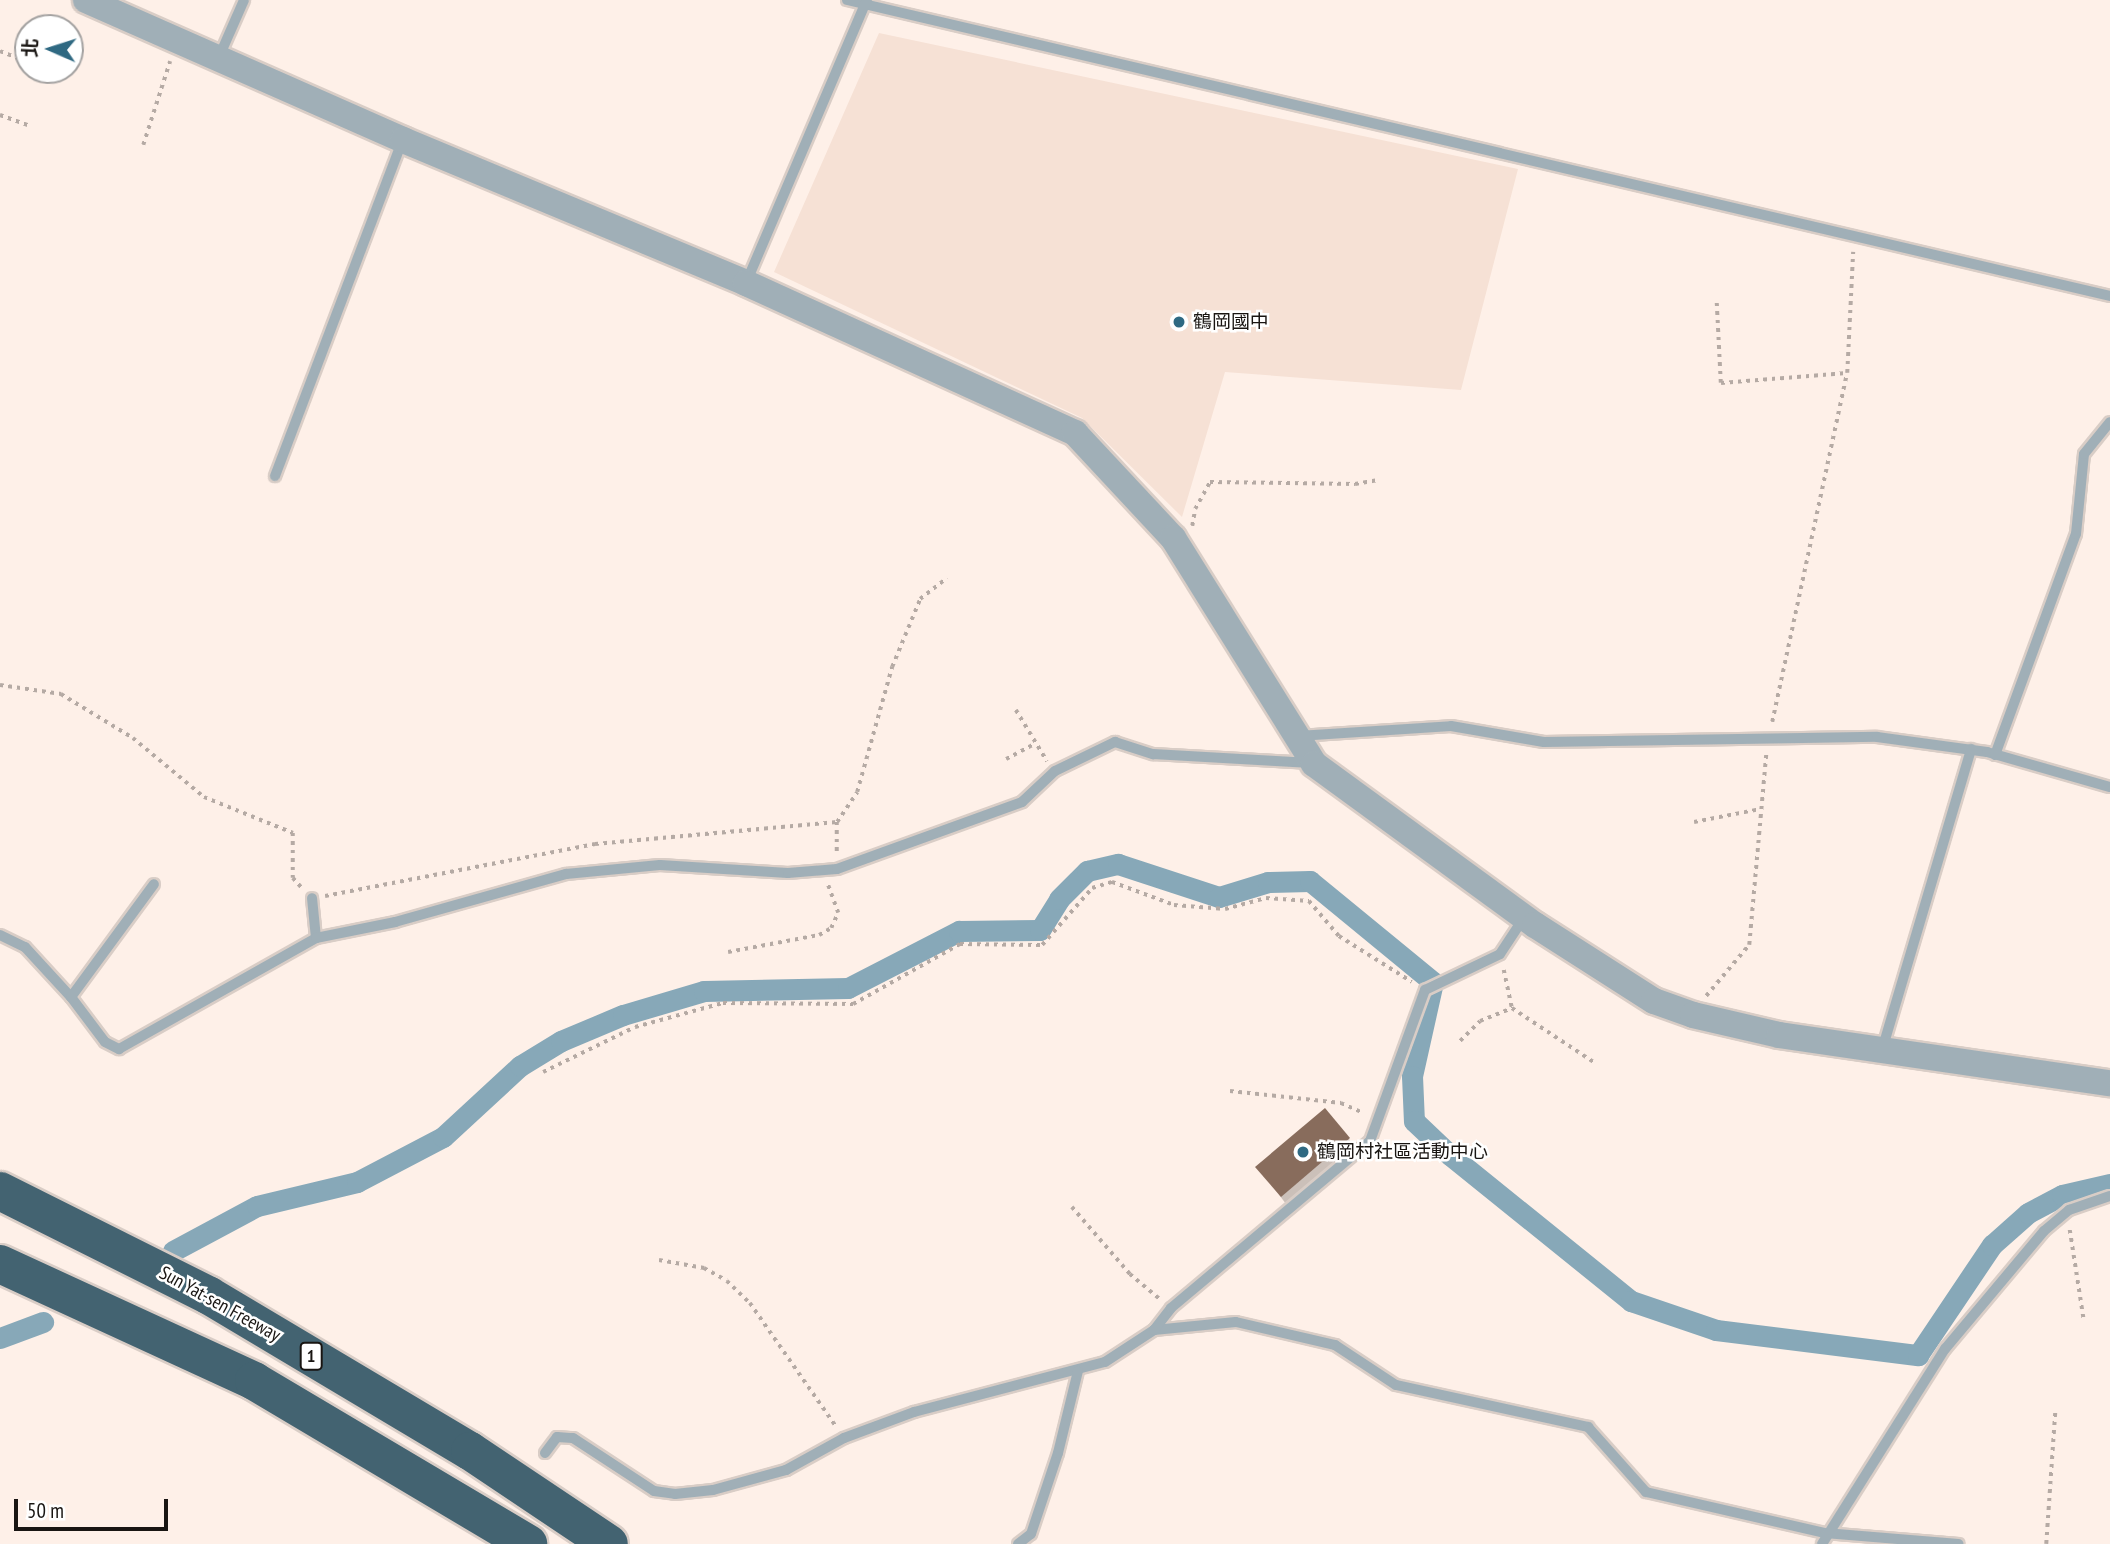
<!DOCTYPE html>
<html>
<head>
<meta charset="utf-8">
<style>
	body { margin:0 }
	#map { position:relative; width:2110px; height:1544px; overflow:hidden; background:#fef0e8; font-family:"PT Sans Narrow","Noto Sans TC",sans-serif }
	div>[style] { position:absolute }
	.built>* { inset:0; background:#f6e1d5 }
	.shadow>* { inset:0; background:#0003 }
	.canal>* { height:21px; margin:-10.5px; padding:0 10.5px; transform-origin:10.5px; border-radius:10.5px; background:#87a8b8 }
	.building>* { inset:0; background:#886c5c }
	.path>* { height:3.5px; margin-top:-1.75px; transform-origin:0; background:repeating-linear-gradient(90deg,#b5aaa4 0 3.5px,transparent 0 8.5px) }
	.roads { filter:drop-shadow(2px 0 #d9cdc6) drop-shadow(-2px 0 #d9cdc6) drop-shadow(0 2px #d9cdc6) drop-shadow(0 -2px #d9cdc6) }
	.service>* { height:10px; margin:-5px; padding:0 5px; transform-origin:5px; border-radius:5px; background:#a0afb7 }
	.tertiary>* { height:26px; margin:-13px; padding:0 13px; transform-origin:13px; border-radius:13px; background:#a0afb7 }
	.motorway>* { height:38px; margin:-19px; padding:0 19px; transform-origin:19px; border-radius:19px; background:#436371 }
	.dots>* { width:19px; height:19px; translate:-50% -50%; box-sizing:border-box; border:4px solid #fff; border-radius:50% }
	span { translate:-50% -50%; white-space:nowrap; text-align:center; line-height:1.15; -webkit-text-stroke:5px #fff; paint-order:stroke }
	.shield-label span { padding:2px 5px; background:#fff; border:2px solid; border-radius:5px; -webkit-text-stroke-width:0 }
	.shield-label { font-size:18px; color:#191512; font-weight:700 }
	.poi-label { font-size:19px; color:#191512 }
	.left { translate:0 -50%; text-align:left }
	.street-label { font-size:19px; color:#191512 }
	.north { position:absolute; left:14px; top:14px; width:70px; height:70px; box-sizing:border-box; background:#fff; border:2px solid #a3a1a0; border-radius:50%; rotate:273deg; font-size:19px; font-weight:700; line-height:28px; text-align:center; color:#191512 }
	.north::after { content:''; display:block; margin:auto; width:24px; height:32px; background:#2f6982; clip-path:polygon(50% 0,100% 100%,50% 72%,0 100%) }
	.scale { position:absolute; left:14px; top:1499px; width:154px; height:32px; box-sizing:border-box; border:4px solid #191512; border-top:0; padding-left:9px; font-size:21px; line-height:24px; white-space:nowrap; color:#191512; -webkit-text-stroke:5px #fff; paint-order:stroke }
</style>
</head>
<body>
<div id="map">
	<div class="built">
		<i style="clip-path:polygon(879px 33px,1518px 169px,1461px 390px,1225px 372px,1182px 517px,1082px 418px,774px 272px)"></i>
	</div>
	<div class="shadow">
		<i style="clip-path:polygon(1349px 1139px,1356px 1151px,1289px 1208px,1258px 1167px)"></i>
	</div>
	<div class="canal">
		<i style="left:173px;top:1251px;width:95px;rotate:-28.2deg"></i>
		<i style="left:257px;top:1206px;width:103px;rotate:-13.5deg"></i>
		<i style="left:357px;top:1182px;width:97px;rotate:-27.6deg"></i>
		<i style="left:443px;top:1137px;width:105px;rotate:-42.7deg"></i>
		<i style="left:520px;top:1066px;width:48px;rotate:-31.4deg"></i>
		<i style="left:561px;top:1041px;width:67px;rotate:-22.8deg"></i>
		<i style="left:623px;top:1015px;width:84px;rotate:-16.5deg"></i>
		<i style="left:704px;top:991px;width:144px;rotate:-1.2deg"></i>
		<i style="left:848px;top:988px;width:125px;rotate:-27.2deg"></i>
		<i style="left:959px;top:931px;width:81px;rotate:-0.7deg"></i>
		<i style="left:1040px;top:930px;width:36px;rotate:-58deg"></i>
		<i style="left:1059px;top:899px;width:40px;rotate:-45deg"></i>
		<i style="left:1087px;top:871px;width:32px;rotate:-13deg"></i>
		<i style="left:1118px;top:864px;width:106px;rotate:18.1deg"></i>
		<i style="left:1219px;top:897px;width:51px;rotate:-17deg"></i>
		<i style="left:1268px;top:882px;width:42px;rotate:-1.4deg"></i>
		<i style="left:1310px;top:881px;width:159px;rotate:39.4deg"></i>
		<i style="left:1433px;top:982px;width:96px;rotate:102.6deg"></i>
		<i style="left:1412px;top:1076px;width:45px;rotate:87.5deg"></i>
		<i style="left:1414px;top:1121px;width:50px;rotate:43.4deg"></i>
		<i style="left:1450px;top:1155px;width:233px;rotate:38.9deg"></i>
		<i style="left:1631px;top:1301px;width:90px;rotate:18.8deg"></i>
		<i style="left:1716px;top:1330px;width:204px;rotate:7.1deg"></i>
		<i style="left:1918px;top:1355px;width:133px;rotate:-56.1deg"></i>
		<i style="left:1992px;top:1245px;width:48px;rotate:-41.6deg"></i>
		<i style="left:2028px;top:1213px;width:38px;rotate:-28deg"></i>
		<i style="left:2062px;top:1195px;width:49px;rotate:-12.9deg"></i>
		<i style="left:0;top:1338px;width:46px;rotate:-20.4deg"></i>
	</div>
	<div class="building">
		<i style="clip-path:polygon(1325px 1108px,1350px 1138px,1281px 1197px,1255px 1167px)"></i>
	</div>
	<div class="path">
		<i style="left:0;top:51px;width:22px;rotate:22deg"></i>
		<i style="left:0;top:115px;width:32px;rotate:20deg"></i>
		<i style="left:143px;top:145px;width:88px;rotate:-72.2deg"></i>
		<i style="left:1717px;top:303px;width:80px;rotate:87.1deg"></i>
		<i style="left:1721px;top:383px;width:126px;rotate:-4.5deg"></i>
		<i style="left:1192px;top:526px;width:17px;rotate:-80deg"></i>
		<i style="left:1195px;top:509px;width:31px;rotate:-61deg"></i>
		<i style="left:1210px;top:482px;width:145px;rotate:0.8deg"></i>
		<i style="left:1355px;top:484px;width:22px;rotate:-10deg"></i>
		<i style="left:0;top:685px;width:62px;rotate:8.4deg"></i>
		<i style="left:61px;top:694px;width:84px;rotate:31.4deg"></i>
		<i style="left:133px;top:738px;width:92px;rotate:39.7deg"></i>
		<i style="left:204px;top:797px;width:96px;rotate:22deg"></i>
		<i style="left:293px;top:833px;width:45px;rotate:90deg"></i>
		<i style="left:293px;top:878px;width:12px;rotate:48deg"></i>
		<i style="left:1016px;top:710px;width:60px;rotate:58.7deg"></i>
		<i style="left:1772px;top:722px;width:357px;rotate:-77.9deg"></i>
		<i style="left:1847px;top:373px;width:121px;rotate:-87.2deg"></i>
		<i style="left:1006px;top:759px;width:32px;rotate:-28deg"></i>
		<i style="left:837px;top:822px;width:36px;rotate:-56deg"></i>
		<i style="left:857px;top:792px;width:130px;rotate:-74.4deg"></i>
		<i style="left:892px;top:667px;width:74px;rotate:-67.6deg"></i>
		<i style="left:920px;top:599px;width:34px;rotate:-38deg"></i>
		<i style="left:1694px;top:822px;width:67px;rotate:-11.1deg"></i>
		<i style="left:325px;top:896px;width:275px;rotate:-10.9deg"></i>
		<i style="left:595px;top:844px;width:243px;rotate:-5.2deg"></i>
		<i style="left:837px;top:822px;width:31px;rotate:90deg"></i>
		<i style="left:728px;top:952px;width:93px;rotate:-10.6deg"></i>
		<i style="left:819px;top:935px;width:14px;rotate:-30deg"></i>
		<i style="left:831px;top:928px;width:17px;rotate:-65deg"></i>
		<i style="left:838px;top:913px;width:30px;rotate:-110deg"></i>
		<i style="left:1504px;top:970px;width:39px;rotate:78deg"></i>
		<i style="left:1512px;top:1008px;width:100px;rotate:33.5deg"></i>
		<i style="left:1706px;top:996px;width:67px;rotate:-49.9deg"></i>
		<i style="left:1749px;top:945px;width:192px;rotate:-84.9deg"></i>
		<i style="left:1460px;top:1041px;width:28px;rotate:-45deg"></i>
		<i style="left:1480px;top:1021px;width:35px;rotate:-22deg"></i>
		<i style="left:543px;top:1072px;width:102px;rotate:-26.1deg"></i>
		<i style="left:635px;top:1027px;width:91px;rotate:-15.3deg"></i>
		<i style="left:723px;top:1003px;width:130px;rotate:0.4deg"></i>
		<i style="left:853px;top:1004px;width:123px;rotate:-29.3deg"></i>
		<i style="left:960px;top:944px;width:82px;rotate:0.7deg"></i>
		<i style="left:1042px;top:945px;width:76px;rotate:-48.7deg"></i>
		<i style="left:1092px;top:888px;width:21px;rotate:-17deg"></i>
		<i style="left:1112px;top:882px;width:66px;rotate:20.4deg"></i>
		<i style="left:1174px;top:905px;width:51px;rotate:4.5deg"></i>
		<i style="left:1225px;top:909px;width:42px;rotate:-15deg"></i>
		<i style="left:1266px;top:898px;width:43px;rotate:4deg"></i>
		<i style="left:1309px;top:901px;width:46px;rotate:49.4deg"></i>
		<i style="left:1339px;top:936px;width:86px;rotate:32.2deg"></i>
		<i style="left:1230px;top:1091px;width:112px;rotate:6.2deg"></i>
		<i style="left:1341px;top:1103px;width:24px;rotate:24deg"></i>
		<i style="left:1072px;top:1207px;width:89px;rotate:49.1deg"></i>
		<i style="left:1130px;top:1274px;width:39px;rotate:40deg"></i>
		<i style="left:2070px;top:1230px;width:91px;rotate:81.2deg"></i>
		<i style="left:659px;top:1260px;width:46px;rotate:10.1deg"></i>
		<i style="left:704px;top:1268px;width:26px;rotate:29deg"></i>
		<i style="left:727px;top:1281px;width:32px;rotate:44deg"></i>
		<i style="left:750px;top:1303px;width:149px;rotate:55.1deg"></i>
		<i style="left:2046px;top:1544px;width:132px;rotate:-86.1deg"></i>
	</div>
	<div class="roads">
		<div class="service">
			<i style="left:847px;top:0;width:1297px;rotate:13.19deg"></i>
			<i style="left:219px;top:57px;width:62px;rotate:-66.3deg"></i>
			<i style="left:746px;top:283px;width:308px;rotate:-66.9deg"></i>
			<i style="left:275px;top:476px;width:357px;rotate:-69.2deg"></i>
			<i style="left:1298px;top:736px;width:153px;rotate:-3.7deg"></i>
			<i style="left:1451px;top:726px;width:94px;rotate:9.8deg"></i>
			<i style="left:1544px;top:742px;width:333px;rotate:-0.9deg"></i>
			<i style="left:1877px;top:737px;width:111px;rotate:7.8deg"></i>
			<i style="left:1987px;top:752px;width:128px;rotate:15.9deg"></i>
			<i style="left:1995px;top:755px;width:235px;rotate:-69.9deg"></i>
			<i style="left:2076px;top:534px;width:80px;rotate:-84.3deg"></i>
			<i style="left:2084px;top:454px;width:41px;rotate:-50.9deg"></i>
			<i style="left:0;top:935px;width:28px;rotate:26deg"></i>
			<i style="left:25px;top:947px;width:68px;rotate:47.4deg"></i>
			<i style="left:71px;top:997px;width:56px;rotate:52.9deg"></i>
			<i style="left:105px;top:1042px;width:16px;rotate:27deg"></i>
			<i style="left:119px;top:1049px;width:226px;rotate:-29.4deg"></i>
			<i style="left:316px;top:938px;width:40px;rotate:-95.7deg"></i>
			<i style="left:316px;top:938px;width:81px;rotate:-11.4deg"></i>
			<i style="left:395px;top:922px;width:178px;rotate:-15.7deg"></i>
			<i style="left:566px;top:874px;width:94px;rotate:-5.5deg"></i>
			<i style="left:660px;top:865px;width:128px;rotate:3.6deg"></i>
			<i style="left:788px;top:873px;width:49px;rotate:-4.7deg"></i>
			<i style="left:837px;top:869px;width:197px;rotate:-19.9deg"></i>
			<i style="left:1022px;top:802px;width:45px;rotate:-43.2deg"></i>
			<i style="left:1055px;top:771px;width:67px;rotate:-25.8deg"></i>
			<i style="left:1115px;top:742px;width:40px;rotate:18deg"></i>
			<i style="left:1153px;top:754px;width:158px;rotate:3.3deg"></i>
			<i style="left:71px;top:997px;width:140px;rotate:-53.7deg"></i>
			<i style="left:1882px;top:1050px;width:314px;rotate:-73.5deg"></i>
			<i style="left:1154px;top:1330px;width:82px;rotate:-5.6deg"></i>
			<i style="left:1236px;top:1322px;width:102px;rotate:13.1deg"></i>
			<i style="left:1335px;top:1345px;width:73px;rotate:33.3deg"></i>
			<i style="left:1396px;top:1385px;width:197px;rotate:12.3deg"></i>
			<i style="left:1588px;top:1427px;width:87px;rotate:48.3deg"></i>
			<i style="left:1646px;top:1492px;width:184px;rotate:12.9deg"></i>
			<i style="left:1825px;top:1533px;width:134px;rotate:4.7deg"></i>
			<i style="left:545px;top:1453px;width:20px;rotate:-53deg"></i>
			<i style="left:557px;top:1437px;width:16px;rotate:4deg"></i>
			<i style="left:573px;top:1438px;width:97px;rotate:33.2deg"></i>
			<i style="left:654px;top:1491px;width:21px;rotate:8deg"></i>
			<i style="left:675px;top:1494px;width:38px;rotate:-6deg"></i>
			<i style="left:713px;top:1490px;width:76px;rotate:-15.3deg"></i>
			<i style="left:786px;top:1470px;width:66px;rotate:-28.9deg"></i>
			<i style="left:844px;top:1438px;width:75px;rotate:-20.4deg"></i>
			<i style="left:914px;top:1412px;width:197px;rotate:-14.7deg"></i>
			<i style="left:1105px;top:1362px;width:59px;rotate:-33.1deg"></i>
			<i style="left:1154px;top:1330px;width:28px;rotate:-52deg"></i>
			<i style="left:1171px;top:1308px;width:260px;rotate:-40deg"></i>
			<i style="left:1370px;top:1141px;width:161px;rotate:-70deg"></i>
			<i style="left:1425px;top:990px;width:83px;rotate:-25.6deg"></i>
			<i style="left:1500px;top:954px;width:42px;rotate:-56.7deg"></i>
			<i style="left:1018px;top:1544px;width:16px;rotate:-38deg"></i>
			<i style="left:1031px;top:1534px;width:85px;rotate:-71.6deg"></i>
			<i style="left:1058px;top:1453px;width:84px;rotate:-76.3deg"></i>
			<i style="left:1822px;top:1544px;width:231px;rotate:-57.8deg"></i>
			<i style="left:1945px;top:1349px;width:154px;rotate:-50deg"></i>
			<i style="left:2044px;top:1231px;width:33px;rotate:-40deg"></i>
			<i style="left:2069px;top:1210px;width:43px;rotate:-18.9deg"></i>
		</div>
		<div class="tertiary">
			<i style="left:86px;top:0;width:347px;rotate:23.8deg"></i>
			<i style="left:403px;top:140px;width:372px;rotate:22.6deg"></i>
			<i style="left:746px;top:283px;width:362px;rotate:24.5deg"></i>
			<i style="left:1075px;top:433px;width:144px;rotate:47deg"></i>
			<i style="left:1173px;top:538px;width:266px;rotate:58deg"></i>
			<i style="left:1314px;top:764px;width:273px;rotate:36.1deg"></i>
			<i style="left:1535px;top:925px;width:141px;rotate:32.6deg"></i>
			<i style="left:1654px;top:1001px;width:41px;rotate:19.7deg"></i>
			<i style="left:1693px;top:1015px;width:88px;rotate:13.1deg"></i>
			<i style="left:1779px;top:1035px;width:334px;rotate:8.3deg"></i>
		</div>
		<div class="motorway">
			<i style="left:0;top:1191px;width:233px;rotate:26.6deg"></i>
			<i style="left:208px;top:1295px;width:305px;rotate:30.8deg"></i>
			<i style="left:470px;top:1451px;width:167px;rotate:33.8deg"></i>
			<i style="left:0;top:1264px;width:280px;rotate:24.7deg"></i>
			<i style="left:254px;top:1381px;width:319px;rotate:30.7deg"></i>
		</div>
	</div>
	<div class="dots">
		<i style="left:1179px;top:322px;background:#2f6982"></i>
		<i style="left:1303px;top:1152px;background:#2f6982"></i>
	</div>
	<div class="shield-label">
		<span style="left:311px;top:1356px">1</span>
	</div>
	<div class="poi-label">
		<span class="left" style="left:1193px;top:322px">鶴岡國中</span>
		<span class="left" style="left:1317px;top:1152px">鶴岡村社區活動中心</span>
	</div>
	<div class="street-label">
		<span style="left:220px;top:1304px;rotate:29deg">Sun Yat-sen Freeway</span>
	</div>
	<div class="north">北</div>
	<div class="scale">50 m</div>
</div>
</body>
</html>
